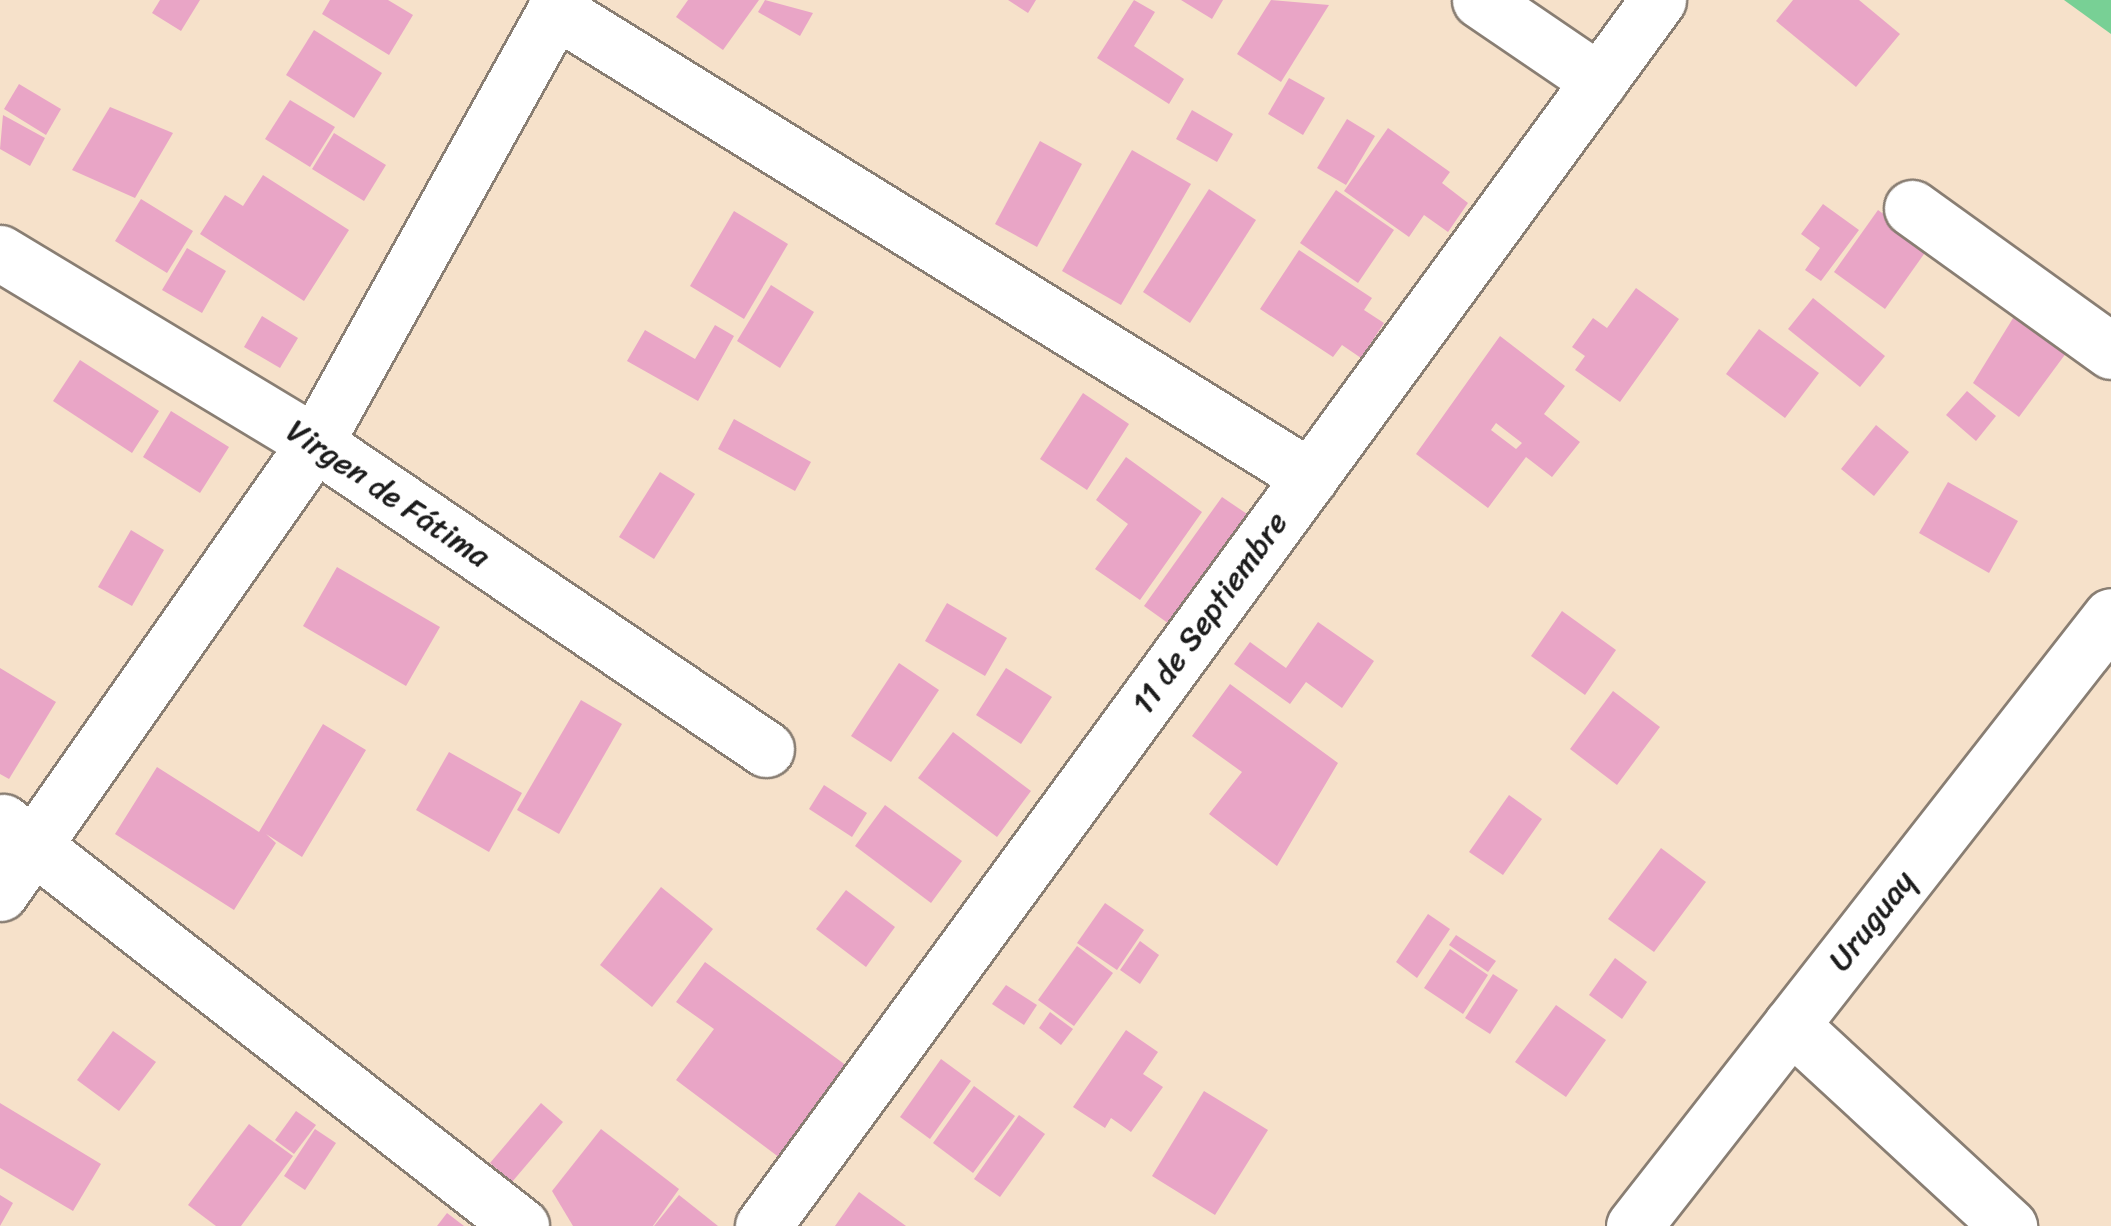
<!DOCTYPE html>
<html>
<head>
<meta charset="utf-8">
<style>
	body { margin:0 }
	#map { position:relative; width:2111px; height:1226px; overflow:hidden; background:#f6e1ca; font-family:Sriracha,sans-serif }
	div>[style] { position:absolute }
	.green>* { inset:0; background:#78d095 }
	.building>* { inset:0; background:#e9a5c6 }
	.roads { filter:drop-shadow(2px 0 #897e73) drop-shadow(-2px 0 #897e73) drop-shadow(0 2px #897e73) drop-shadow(0 -2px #897e73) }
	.minor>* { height:55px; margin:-27.5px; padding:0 27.5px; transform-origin:27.5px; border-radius:27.5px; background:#fff }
	.major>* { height:55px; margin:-27.5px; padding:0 27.5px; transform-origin:27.5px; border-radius:27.5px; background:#fff }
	span { translate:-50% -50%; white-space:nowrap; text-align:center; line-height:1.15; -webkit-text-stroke:10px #fff; paint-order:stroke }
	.street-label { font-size:32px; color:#1c1c1c }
</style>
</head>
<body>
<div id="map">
	<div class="green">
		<i style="clip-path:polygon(2064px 0,2111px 0,2111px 34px)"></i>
	</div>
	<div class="building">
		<i style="clip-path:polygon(160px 0,200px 0,181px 31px,152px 13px)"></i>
		<i style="clip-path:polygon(330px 0,388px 0,413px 15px,389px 55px,322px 14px)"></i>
		<i style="clip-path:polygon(688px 0,759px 0,723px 50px,676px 17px)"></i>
		<i style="clip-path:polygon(765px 0,813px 13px,800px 36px,758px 12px)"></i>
		<i style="clip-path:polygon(1008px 0,1036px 0,1028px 13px)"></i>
		<i style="clip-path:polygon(1134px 0,1155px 12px,1134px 46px,1184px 79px,1169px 104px,1097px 58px)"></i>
		<i style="clip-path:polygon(1181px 0,1223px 0,1212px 19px)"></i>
		<i style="clip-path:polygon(1271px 0,1329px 5px,1281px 82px,1237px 54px)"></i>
		<i style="clip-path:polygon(1793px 0,1859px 0,1900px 34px,1856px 87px,1776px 21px)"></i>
		<i style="clip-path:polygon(314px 30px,382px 73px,354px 118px,286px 75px)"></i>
		<i style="clip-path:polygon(1289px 78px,1325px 98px,1303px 135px,1268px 114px)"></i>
		<i style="clip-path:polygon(19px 84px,61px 109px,46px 135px,4px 109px)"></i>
		<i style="clip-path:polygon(290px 100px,335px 127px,310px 167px,265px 139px)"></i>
		<i style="clip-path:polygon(110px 107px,173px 133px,135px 198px,72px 170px)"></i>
		<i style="clip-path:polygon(1192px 110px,1233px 134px,1217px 162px,1176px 139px)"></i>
		<i style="clip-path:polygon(3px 115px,45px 138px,30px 166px,0 149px)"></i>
		<i style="clip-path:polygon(1347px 119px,1375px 136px,1346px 185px,1317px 168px)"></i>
		<i style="clip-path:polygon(1388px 128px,1450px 172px,1442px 183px,1468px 203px,1448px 232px,1424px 215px,1409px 237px,1344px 191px)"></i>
		<i style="clip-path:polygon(334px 133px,386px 165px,364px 201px,312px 169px)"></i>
		<i style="clip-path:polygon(1040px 141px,1082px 164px,1037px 247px,995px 224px)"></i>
		<i style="clip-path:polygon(1132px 150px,1191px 184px,1121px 305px,1062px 271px)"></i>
		<i style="clip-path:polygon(263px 175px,349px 230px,304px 301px,200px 234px,225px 195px,243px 206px)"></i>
		<i style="clip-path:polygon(1209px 189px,1256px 220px,1190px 323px,1143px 292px)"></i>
		<i style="clip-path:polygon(1336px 190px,1394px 230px,1358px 283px,1300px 243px)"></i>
		<i style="clip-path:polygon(141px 199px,193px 231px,167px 273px,115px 241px)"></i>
		<i style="clip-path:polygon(1823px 204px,1859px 230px,1821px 281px,1805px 270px,1820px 248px,1801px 234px)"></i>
		<i style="clip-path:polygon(1878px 210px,1929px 247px,1885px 309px,1834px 272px)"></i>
		<i style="clip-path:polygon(734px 211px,788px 244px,744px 319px,690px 286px)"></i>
		<i style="clip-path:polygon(187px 248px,226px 271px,202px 313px,162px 290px)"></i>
		<i style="clip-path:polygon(1299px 250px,1372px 298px,1364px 310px,1384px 323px,1361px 358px,1342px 345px,1333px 357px,1260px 309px)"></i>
		<i style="clip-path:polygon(771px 285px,814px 312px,780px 368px,737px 341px)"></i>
		<i style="clip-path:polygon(1636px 288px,1679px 319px,1620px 402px,1575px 370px,1585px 356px,1572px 347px,1593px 318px,1607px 328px)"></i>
		<i style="clip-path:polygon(1813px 298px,1885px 356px,1860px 387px,1788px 329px)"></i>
		<i style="clip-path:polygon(2023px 302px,2075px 341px,2019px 417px,1973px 383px)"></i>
		<i style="clip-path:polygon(262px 316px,298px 338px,280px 368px,244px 347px)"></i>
		<i style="clip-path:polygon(715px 325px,734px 336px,698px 401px,627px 361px,645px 330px,695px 359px)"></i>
		<i style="clip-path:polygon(1759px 329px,1819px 373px,1785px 418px,1726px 374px)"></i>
		<i style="clip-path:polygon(evenodd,1500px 336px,1565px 386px,1544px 414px,1580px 442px,1552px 477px,1526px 457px,1488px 508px,1416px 454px,1500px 336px,1496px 423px,1522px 443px,1516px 449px,1491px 430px,1496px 423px)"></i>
		<i style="clip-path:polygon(80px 360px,159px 411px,132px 453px,53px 401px)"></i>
		<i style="clip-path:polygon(1967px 391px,1996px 416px,1976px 441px,1946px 415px)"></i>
		<i style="clip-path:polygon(1083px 393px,1129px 424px,1087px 490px,1040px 459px)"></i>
		<i style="clip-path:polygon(171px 411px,229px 447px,200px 493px,143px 457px)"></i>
		<i style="clip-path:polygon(734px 419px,811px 462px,795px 491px,718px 449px)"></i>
		<i style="clip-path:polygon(1876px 425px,1909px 452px,1874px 496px,1841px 469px)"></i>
		<i style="clip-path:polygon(1126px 457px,1202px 512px,1140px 600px,1095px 569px,1128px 524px,1096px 500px)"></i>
		<i style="clip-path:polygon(660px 472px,695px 494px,654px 559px,619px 537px)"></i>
		<i style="clip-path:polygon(1948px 482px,2018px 521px,1989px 573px,1919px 533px)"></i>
		<i style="clip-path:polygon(1222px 497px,1250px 516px,1172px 626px,1144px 606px)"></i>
		<i style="clip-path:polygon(131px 530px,164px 550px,132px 606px,98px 587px)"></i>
		<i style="clip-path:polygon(337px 567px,440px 627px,406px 686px,303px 626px)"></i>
		<i style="clip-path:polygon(947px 603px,1007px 638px,985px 676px,925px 641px)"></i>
		<i style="clip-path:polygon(1562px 611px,1616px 650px,1585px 695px,1531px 656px)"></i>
		<i style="clip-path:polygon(1318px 622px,1374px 661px,1342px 708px,1306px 682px,1290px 704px,1234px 664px,1250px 642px,1286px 668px)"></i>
		<i style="clip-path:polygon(899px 663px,939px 690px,891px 762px,851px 736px)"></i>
		<i style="clip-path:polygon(0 668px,56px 702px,9px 779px,0 774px)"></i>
		<i style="clip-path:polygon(1006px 668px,1052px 697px,1021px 744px,976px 715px)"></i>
		<i style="clip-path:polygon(1230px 684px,1338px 763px,1277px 866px,1209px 814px,1242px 772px,1192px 736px)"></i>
		<i style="clip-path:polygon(1613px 691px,1660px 727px,1617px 785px,1570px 749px)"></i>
		<i style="clip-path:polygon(581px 700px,622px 724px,559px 834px,517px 810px)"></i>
		<i style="clip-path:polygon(323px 724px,366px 750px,302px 857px,266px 834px,276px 843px,234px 910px,115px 834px,157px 767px,259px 832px)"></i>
		<i style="clip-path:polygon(953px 732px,1031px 791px,997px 837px,918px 778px)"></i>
		<i style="clip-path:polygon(449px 752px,522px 793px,489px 852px,416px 810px)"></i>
		<i style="clip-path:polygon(824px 785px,867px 813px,852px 837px,809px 809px)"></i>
		<i style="clip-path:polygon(1509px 795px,1542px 819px,1503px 875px,1469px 852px)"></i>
		<i style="clip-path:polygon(885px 805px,962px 861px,931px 903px,855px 846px)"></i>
		<i style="clip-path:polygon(1661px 848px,1706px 882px,1654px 952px,1608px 919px)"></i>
		<i style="clip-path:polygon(661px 887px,713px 929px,652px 1007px,600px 965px)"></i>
		<i style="clip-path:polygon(846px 890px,895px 927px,866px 967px,816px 929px)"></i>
		<i style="clip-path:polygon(1105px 903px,1144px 930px,1117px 970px,1077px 943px)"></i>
		<i style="clip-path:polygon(1428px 914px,1450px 929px,1417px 978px,1396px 962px)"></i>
		<i style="clip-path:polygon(1456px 935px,1496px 961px,1488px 972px,1449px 945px)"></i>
		<i style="clip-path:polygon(1140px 941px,1159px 955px,1140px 984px,1120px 970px)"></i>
		<i style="clip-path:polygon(1077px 946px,1113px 973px,1074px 1026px,1038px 1000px)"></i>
		<i style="clip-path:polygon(1450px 949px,1488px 975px,1463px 1014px,1424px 988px)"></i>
		<i style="clip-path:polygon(1615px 958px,1647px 982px,1622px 1019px,1589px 995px)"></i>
		<i style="clip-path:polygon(705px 962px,847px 1066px,780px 1158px,676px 1080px,714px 1029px,676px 1002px)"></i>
		<i style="clip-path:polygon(1493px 974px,1518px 990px,1490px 1034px,1465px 1018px)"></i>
		<i style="clip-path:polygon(1006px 985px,1037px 1005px,1024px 1025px,992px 1004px)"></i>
		<i style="clip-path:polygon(1556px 1005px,1606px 1040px,1566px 1097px,1515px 1062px)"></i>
		<i style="clip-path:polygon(1050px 1012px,1073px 1029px,1061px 1045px,1039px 1028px)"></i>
		<i style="clip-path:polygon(1126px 1030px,1158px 1052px,1143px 1074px,1163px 1087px,1131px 1132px,1111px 1118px,1105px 1128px,1073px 1107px)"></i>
		<i style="clip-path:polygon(113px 1031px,156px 1062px,119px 1111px,77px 1080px)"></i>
		<i style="clip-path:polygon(941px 1059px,971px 1081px,930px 1139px,900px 1117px)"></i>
		<i style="clip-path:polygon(974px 1086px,1015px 1116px,973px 1173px,933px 1143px)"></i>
		<i style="clip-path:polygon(1204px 1091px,1268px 1130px,1215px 1215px,1152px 1176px)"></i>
		<i style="clip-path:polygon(0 1103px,101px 1164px,73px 1211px,0 1168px)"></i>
		<i style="clip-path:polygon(541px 1103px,563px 1122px,512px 1182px,490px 1163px)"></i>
		<i style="clip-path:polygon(296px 1111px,316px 1125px,294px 1154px,275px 1140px)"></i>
		<i style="clip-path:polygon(1019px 1115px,1045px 1134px,1000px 1197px,974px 1179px)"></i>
		<i style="clip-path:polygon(249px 1124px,293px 1156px,241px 1226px,216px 1226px,188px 1205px)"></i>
		<i style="clip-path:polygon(315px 1129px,336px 1143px,305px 1190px,284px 1176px)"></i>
		<i style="clip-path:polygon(601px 1129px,679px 1189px,653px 1226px,573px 1226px,552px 1191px)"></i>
		<i style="clip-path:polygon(859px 1192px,906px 1226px,835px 1226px)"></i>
		<i style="clip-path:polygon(0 1195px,13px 1203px,0 1226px)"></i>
		<i style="clip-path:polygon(679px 1195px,718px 1226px,654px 1226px)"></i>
		<i style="clip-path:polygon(447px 1213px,464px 1226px,437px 1226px)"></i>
	</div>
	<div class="roads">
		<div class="minor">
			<i style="left:1480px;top:0;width:144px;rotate:34.2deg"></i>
			<i style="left:555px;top:10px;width:888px;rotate:31.74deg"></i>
			<i style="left:1912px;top:208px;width:245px;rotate:35.7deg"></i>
			<i style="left:0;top:253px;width:368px;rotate:31.1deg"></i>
			<i style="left:315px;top:443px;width:545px;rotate:34.16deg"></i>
			<i style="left:3px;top:822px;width:657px;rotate:37.95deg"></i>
			<i style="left:0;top:893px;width:549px;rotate:-55.01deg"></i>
			<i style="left:315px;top:443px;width:507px;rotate:-60.96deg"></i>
			<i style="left:1791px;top:1025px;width:297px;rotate:42.7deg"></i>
			<i style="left:1634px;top:1226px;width:774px;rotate:-51.98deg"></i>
		</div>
		<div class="major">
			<i style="left:763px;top:1226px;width:1518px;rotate:-53.87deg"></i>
		</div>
	</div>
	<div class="street-label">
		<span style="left:388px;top:494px;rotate:34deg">Virgen de Fátima</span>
		<span style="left:1210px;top:613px;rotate:-54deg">11 de Septiembre</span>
		<span style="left:1872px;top:921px;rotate:-52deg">Uruguay</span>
	</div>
</div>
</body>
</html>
